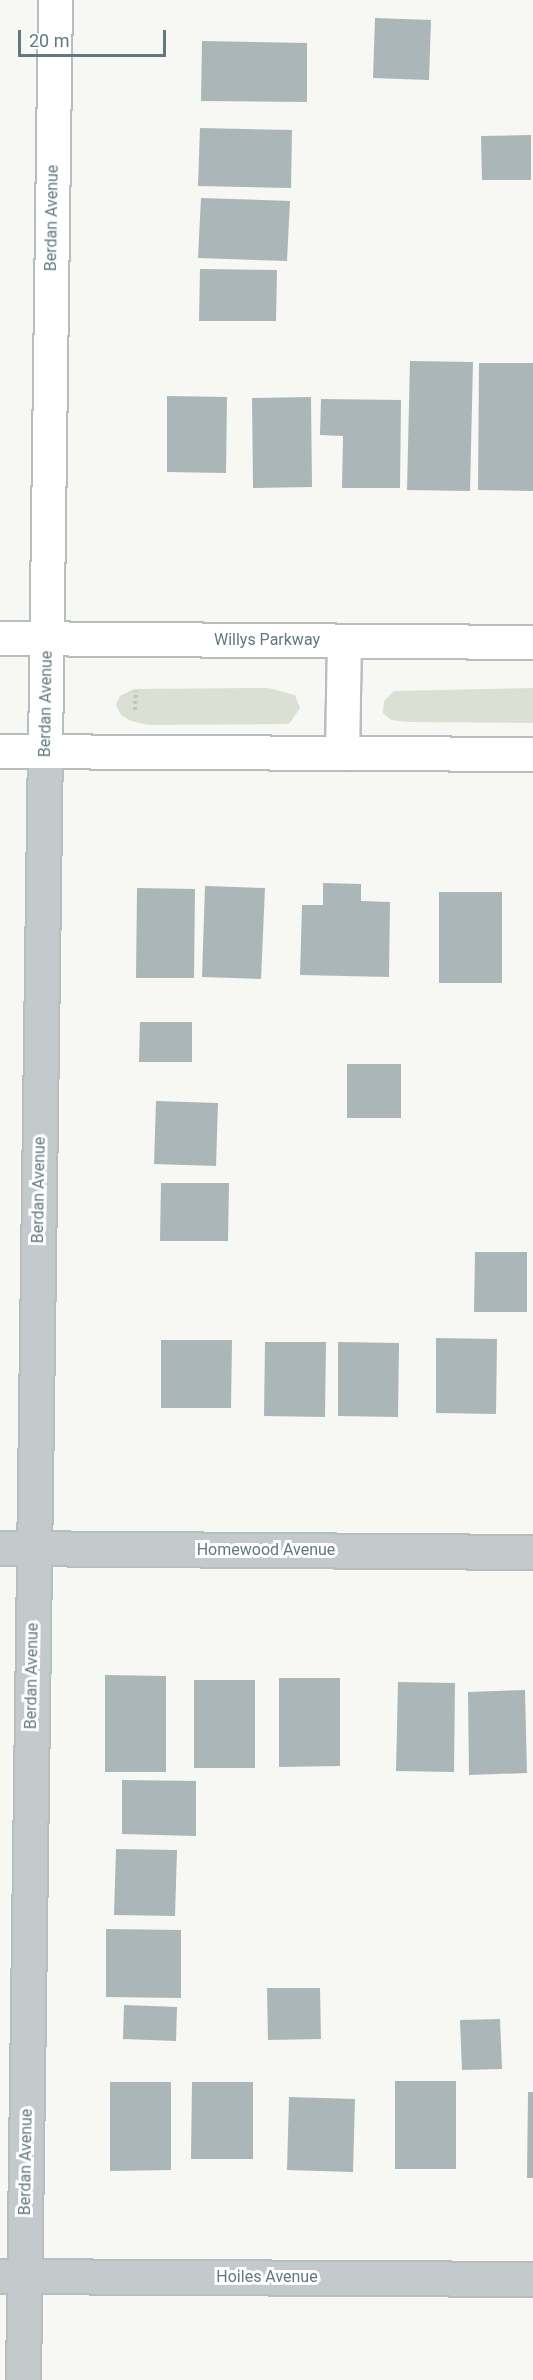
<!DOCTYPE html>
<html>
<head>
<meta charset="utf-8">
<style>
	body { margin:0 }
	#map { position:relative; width:533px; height:2380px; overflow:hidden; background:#f7f7f4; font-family:Roboto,sans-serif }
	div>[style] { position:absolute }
	.green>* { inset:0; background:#dbe0d4 }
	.building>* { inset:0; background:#abb6b9 }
	.path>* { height:4px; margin-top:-2px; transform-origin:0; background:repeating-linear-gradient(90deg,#c0c3c4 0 3px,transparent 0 6px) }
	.roads { filter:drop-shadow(2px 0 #b6bec0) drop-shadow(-2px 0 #b6bec0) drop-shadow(0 2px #b6bec0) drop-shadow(0 -2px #b6bec0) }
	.minor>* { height:33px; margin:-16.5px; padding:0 16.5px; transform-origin:16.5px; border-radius:16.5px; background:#c4cacc }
	.tertiary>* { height:33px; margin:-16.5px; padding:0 16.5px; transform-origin:16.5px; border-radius:16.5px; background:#c4cacc }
	.secondary>* { height:33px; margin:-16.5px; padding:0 16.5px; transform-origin:16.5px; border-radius:16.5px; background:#fff }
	span { translate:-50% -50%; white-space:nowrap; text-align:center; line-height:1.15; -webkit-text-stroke:6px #fff; paint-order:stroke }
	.street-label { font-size:16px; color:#607981 }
	.scale { position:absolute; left:18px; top:30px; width:148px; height:27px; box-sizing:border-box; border:3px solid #607981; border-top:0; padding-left:8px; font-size:18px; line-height:21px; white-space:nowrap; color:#607981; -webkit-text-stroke:4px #fff; paint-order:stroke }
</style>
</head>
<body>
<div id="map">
	<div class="green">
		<i style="clip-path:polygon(268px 688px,295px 695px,300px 708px,289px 724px,148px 725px,131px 721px,121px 715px,116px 705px,120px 696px,134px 689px)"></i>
		<i style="clip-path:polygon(533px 688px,533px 723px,407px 722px,391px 720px,383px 713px,384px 701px,394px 691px)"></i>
	</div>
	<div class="building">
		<i style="clip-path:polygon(375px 18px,431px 20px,429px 80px,373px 78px)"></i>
		<i style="clip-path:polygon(202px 41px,307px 43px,307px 102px,201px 101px)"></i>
		<i style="clip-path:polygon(200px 128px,292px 130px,291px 188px,198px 186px)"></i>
		<i style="clip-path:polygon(531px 135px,531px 180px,482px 180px,481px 136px)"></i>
		<i style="clip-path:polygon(201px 198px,290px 201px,287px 261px,198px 258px)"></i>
		<i style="clip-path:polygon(200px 269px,277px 270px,276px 321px,199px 321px)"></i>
		<i style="clip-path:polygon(410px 361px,473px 362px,470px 491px,407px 490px)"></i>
		<i style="clip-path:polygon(479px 363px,533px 363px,533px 491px,478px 490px)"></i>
		<i style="clip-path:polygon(167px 396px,227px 397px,226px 473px,167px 472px)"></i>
		<i style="clip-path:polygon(311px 397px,312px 487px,253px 488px,252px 398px)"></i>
		<i style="clip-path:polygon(321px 399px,401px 400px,400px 488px,342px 488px,343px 436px,320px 435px)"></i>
		<i style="clip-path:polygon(323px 883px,361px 884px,361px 901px,390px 902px,389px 977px,300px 975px,302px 905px,323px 905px)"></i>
		<i style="clip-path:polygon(205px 886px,265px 888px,261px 979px,202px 977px)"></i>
		<i style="clip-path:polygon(137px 888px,195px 889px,194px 978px,136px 978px)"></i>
		<i style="clip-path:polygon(439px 892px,502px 892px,502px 983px,439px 983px)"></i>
		<i style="clip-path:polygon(140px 1022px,192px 1022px,192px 1062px,139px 1062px)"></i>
		<i style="clip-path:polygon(347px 1064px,401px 1064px,401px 1118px,347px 1118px)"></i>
		<i style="clip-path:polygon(156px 1101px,218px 1103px,216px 1166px,154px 1164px)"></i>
		<i style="clip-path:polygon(161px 1183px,229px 1183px,228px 1241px,160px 1241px)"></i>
		<i style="clip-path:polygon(475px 1252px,527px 1252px,527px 1312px,474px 1312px)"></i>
		<i style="clip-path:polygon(436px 1338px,497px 1339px,496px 1414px,436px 1413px)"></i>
		<i style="clip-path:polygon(161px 1340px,232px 1340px,231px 1408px,161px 1408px)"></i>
		<i style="clip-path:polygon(265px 1342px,326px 1342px,325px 1417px,264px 1416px)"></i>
		<i style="clip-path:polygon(338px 1342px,399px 1343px,398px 1417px,338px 1416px)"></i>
		<i style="clip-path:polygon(105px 1675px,166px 1676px,166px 1772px,105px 1772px)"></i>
		<i style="clip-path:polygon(279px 1678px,340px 1678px,340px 1766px,279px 1767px)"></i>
		<i style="clip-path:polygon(194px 1680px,255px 1680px,255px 1768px,194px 1768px)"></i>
		<i style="clip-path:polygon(398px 1682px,455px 1683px,454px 1772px,396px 1771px)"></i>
		<i style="clip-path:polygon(525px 1690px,527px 1773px,469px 1775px,468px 1692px)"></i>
		<i style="clip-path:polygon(122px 1780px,196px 1781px,196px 1836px,122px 1834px)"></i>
		<i style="clip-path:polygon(116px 1849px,177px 1850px,175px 1916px,114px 1915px)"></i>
		<i style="clip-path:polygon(106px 1929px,181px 1930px,181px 1998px,106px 1997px)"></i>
		<i style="clip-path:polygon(267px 1988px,320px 1988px,321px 2039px,268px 2040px)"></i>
		<i style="clip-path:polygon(124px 2005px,177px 2007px,176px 2041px,123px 2039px)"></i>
		<i style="clip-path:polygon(500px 2019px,502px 2069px,462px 2070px,460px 2020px)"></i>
		<i style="clip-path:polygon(395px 2081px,456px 2081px,456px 2169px,395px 2169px)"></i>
		<i style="clip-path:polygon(110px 2082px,171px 2082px,171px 2170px,110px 2171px)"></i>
		<i style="clip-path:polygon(192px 2082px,253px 2082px,253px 2159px,191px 2159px)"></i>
		<i style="clip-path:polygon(528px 2092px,533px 2092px,533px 2178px,527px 2178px)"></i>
		<i style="clip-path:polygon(289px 2097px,355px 2099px,353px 2172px,287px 2170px)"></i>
	</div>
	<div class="path">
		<i style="left:135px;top:710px;width:19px;rotate:-87deg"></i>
	</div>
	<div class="roads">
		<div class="minor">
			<i style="left:0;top:1548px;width:533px;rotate:0.43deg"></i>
			<i style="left:0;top:2276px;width:533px;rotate:0.32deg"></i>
		</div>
		<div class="tertiary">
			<i style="left:23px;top:2380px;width:1629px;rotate:-89.23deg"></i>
		</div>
		<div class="secondary">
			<i style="left:0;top:638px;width:533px;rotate:0.43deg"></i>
			<i style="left:0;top:751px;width:533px;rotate:0.32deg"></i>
			<i style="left:45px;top:751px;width:751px;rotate:-89.24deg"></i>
			<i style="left:342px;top:753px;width:112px;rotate:-89deg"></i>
		</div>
	</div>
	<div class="street-label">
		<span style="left:52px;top:218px;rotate:-89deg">Berdan Avenue</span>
		<span style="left:267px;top:640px">Willys Parkway</span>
		<span style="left:46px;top:704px;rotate:-89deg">Berdan Avenue</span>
		<span style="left:39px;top:1190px;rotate:-89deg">Berdan Avenue</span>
		<span style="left:266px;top:1550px">Homewood Avenue</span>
		<span style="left:32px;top:1676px;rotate:-89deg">Berdan Avenue</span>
		<span style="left:26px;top:2162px;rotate:-89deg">Berdan Avenue</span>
		<span style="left:267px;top:2277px">Hoiles Avenue</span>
	</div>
	<div class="scale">20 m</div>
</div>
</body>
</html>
